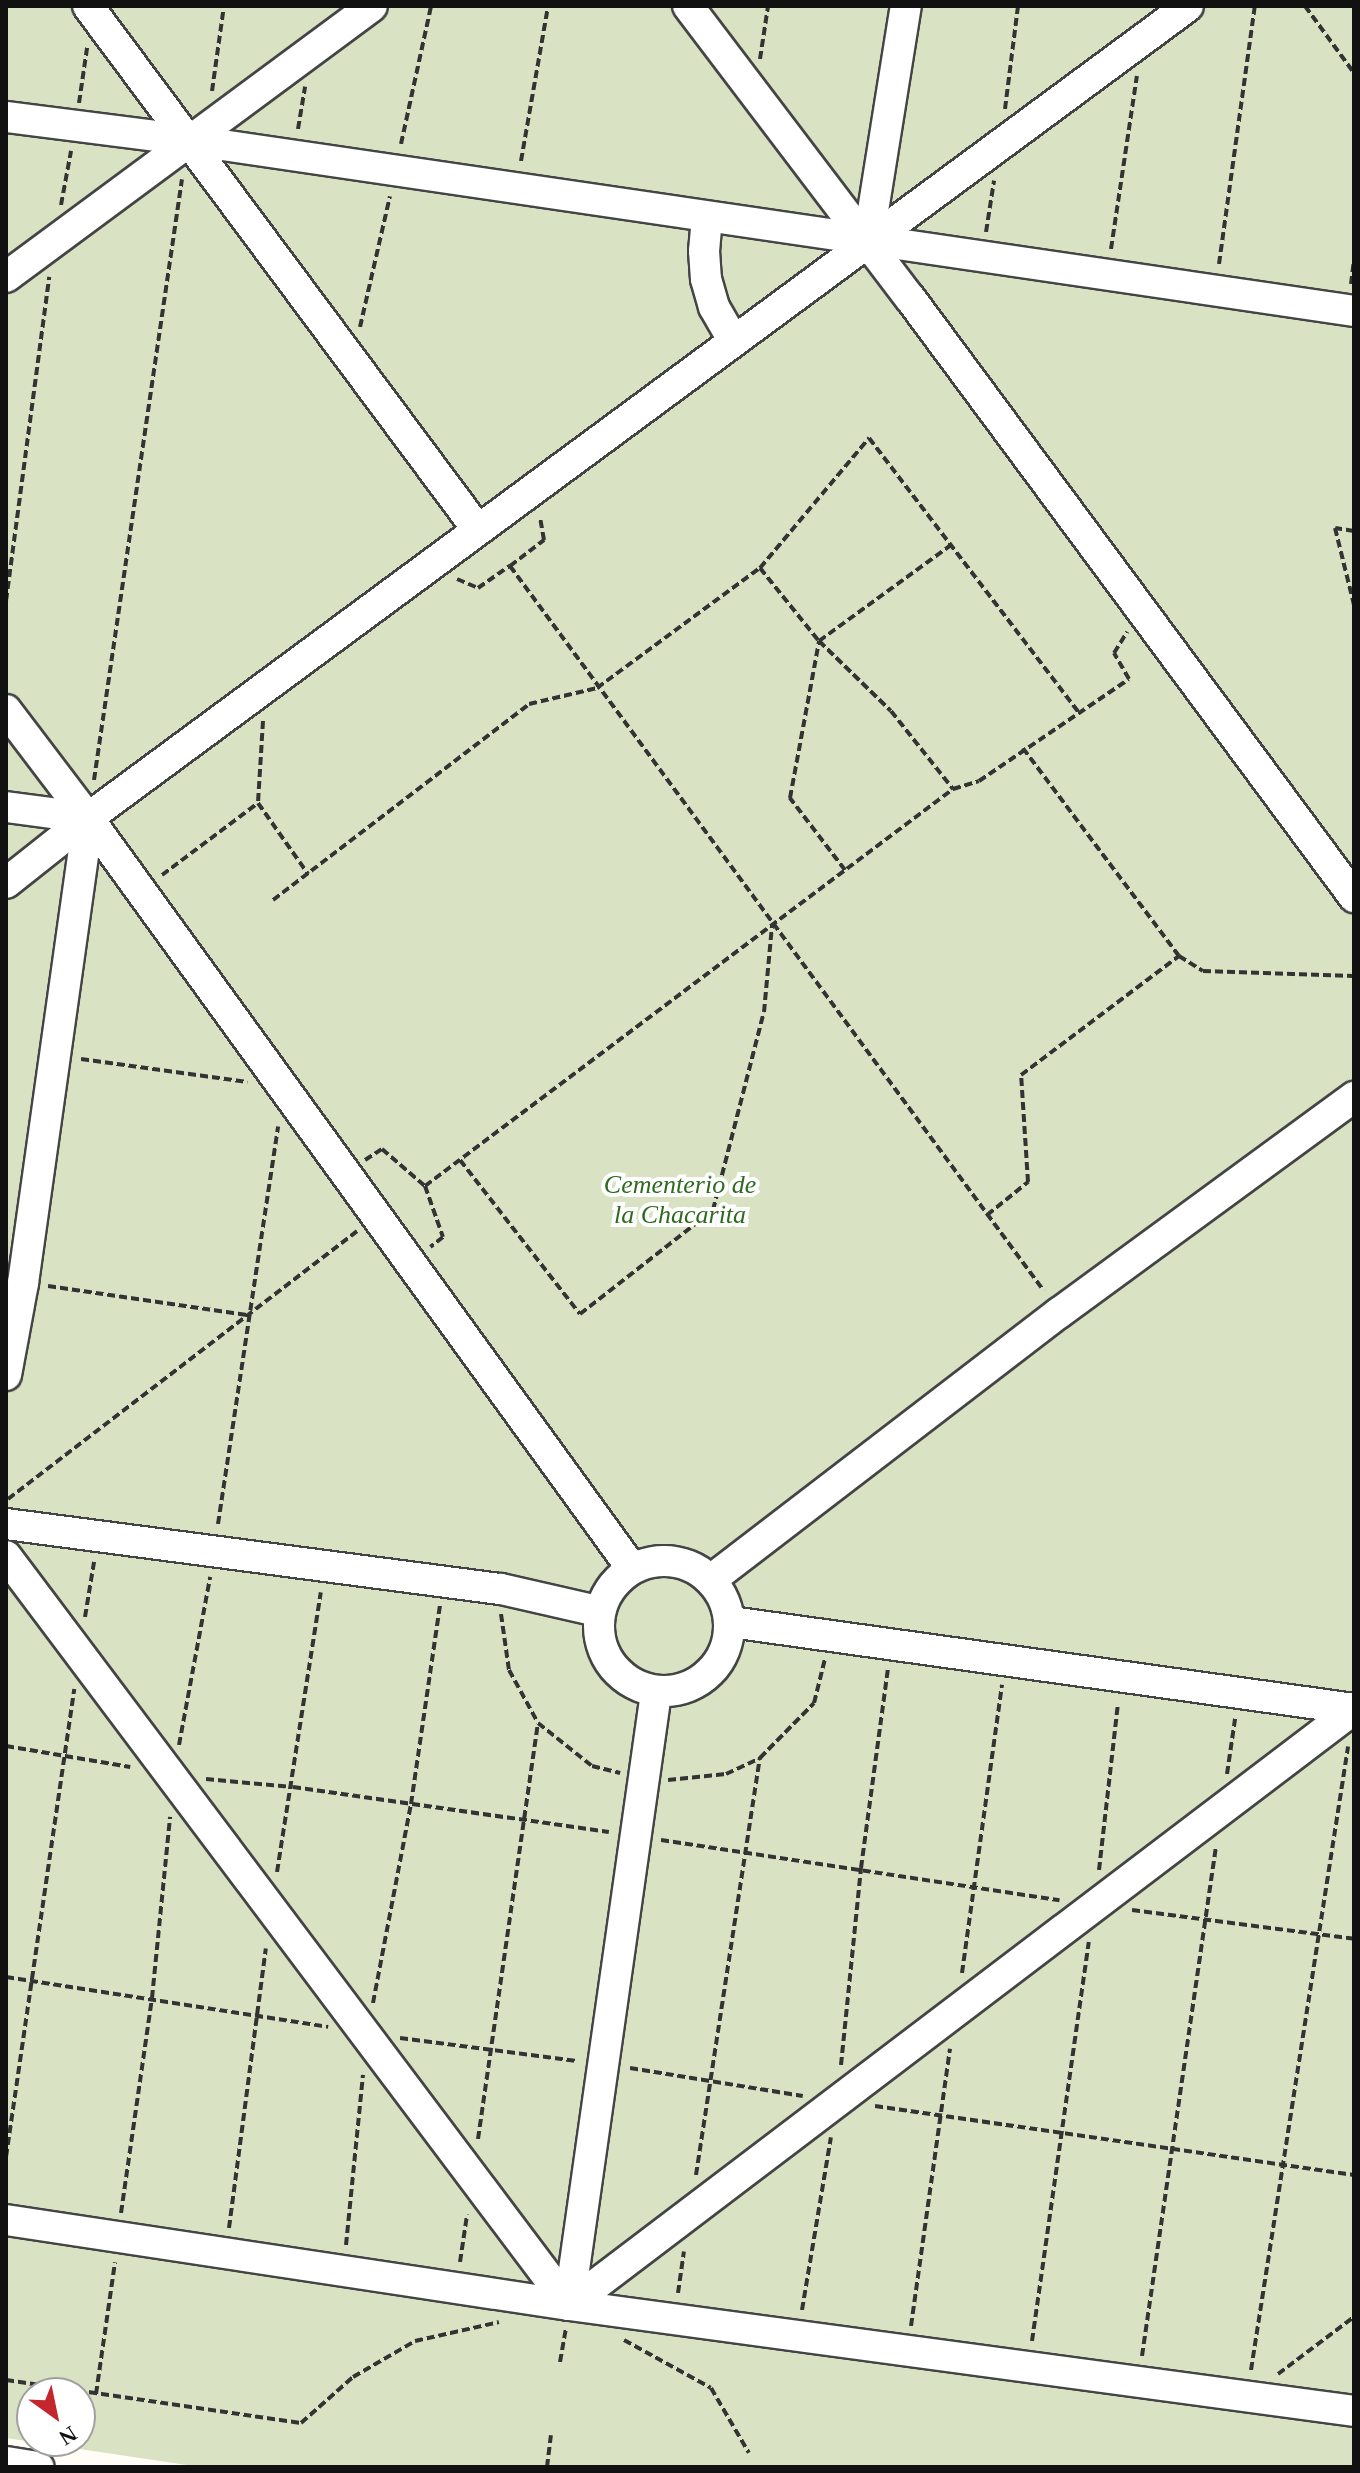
<!DOCTYPE html>
<html>
<head>
<meta charset="utf-8">
<style>
	body { margin:0 }
	#map { position:relative; width:1360px; height:2473px; overflow:hidden; background:#fffdf5; font-family:"Times New Roman",serif }
	div>[style] { position:absolute }
	.cemetery>* { inset:0; background:#d9e3c4 }
	.path>* { height:4px; margin-top:-2px; transform-origin:0; background:repeating-linear-gradient(90deg,#333 0 8px,transparent 0 12px) }
	.roads { filter:drop-shadow(2px 0 #444) drop-shadow(-2px 0 #444) drop-shadow(0 2px #444) drop-shadow(0 -2px #444) }
	.minor>* { height:30px; margin:-15px; padding:0 15px; transform-origin:15px; border-radius:15px; background:#fff }
	.minor>.ring { margin:-15px; padding:0; box-sizing:content-box; background:none; border:30px solid #fff; border-radius:50% }
	span { translate:-50% -50%; white-space:nowrap; text-align:center; line-height:1.15; -webkit-text-stroke:8px #fff; paint-order:stroke }
	.park-label { font-size:26px; color:#2f6b1f; font-style:italic }
	.frame { position:absolute; inset:0; border:8px solid #111; pointer-events:none }
	.north { position:absolute; left:16px; top:2377px; width:80px; height:80px; box-sizing:border-box; background:#fff; border:2px solid #a0a0a0; border-radius:50%; rotate:147deg; font-size:22px; font-weight:700; line-height:32px; text-align:center; color:#111 }
	.north::after { content:''; display:block; margin:auto; width:28px; height:36px; background:#c4262e; clip-path:polygon(50% 0,100% 100%,50% 72%,0 100%) }
</style>
</head>
<body>
<div id="map">
	<div class="cemetery">
		<i style="clip-path:polygon(evenodd,6px 6px,1354px 6px,1354px 2467px,200px 2467px,6px 2438px,6px 6px,32px 2393px,80px 2393px,80px 2441px,32px 2441px,32px 2393px)"></i>
	</div>
	<div class="path">
		<i style="left:1305px;top:6px;width:83px;rotate:53.8deg"></i>
		<i style="left:760px;top:59px;width:54px;rotate:-81.4deg"></i>
		<i style="left:212px;top:91px;width:86px;rotate:-82deg"></i>
		<i style="left:79px;top:103px;width:56px;rotate:-81.7deg"></i>
		<i style="left:1005px;top:109px;width:104px;rotate:-82.8deg"></i>
		<i style="left:298px;top:129px;width:43px;rotate:-80.5deg"></i>
		<i style="left:401px;top:144px;width:141px;rotate:-77.7deg"></i>
		<i style="left:521px;top:161px;width:157px;rotate:-80.1deg"></i>
		<i style="left:61px;top:205px;width:55px;rotate:-79.5deg"></i>
		<i style="left:986px;top:232px;width:52px;rotate:-81.1deg"></i>
		<i style="left:1111px;top:249px;width:175px;rotate:-81.5deg"></i>
		<i style="left:1219px;top:264px;width:260px;rotate:-82.1deg"></i>
		<i style="left:1351px;top:284px;width:23px;rotate:-83deg"></i>
		<i style="left:360px;top:327px;width:134px;rotate:-77.1deg"></i>
		<i style="left:1354px;top:531px;width:19px;rotate:-171deg"></i>
		<i style="left:1335px;top:528px;width:79px;rotate:76.1deg"></i>
		<i style="left:510px;top:566px;width:900px;rotate:53.63deg"></i>
		<i style="left:760px;top:568px;width:94px;rotate:51.1deg"></i>
		<i style="left:819px;top:641px;width:100px;rotate:44.2deg"></i>
		<i style="left:891px;top:711px;width:100px;rotate:51.5deg"></i>
		<i style="left:457px;top:579px;width:23px;rotate:23deg"></i>
		<i style="left:478px;top:588px;width:39px;rotate:-35deg"></i>
		<i style="left:510px;top:566px;width:43px;rotate:-37.4deg"></i>
		<i style="left:544px;top:540px;width:23px;rotate:-100deg"></i>
		<i style="left:6px;top:601px;width:327px;rotate:-82.4deg"></i>
		<i style="left:263px;top:721px;width:82px;rotate:93.5deg"></i>
		<i style="left:258px;top:803px;width:87px;rotate:54.8deg"></i>
		<i style="left:94px;top:780px;width:607px;rotate:-81.67deg"></i>
		<i style="left:845px;top:870px;width:91px;rotate:-127.4deg"></i>
		<i style="left:790px;top:798px;width:160px;rotate:-79.5deg"></i>
		<i style="left:819px;top:641px;width:163px;rotate:-36deg"></i>
		<i style="left:162px;top:875px;width:120px;rotate:-36.9deg"></i>
		<i style="left:273px;top:900px;width:322px;rotate:-37.4deg"></i>
		<i style="left:529px;top:704px;width:70px;rotate:-13.2deg"></i>
		<i style="left:597px;top:688px;width:202px;rotate:-36.4deg"></i>
		<i style="left:760px;top:568px;width:170px;rotate:-50deg"></i>
		<i style="left:869px;top:438px;width:347px;rotate:52.6deg"></i>
		<i style="left:1179px;top:956px;width:28px;rotate:32deg"></i>
		<i style="left:1203px;top:971px;width:151px;rotate:1.9deg"></i>
		<i style="left:81px;top:1059px;width:168px;rotate:7.9deg"></i>
		<i style="left:365px;top:1160px;width:20px;rotate:-33deg"></i>
		<i style="left:382px;top:1149px;width:57px;rotate:40.7deg"></i>
		<i style="left:425px;top:1186px;width:54px;rotate:70.6deg"></i>
		<i style="left:443px;top:1237px;width:16px;rotate:142deg"></i>
		<i style="left:460px;top:1160px;width:195px;rotate:52.1deg"></i>
		<i style="left:580px;top:1314px;width:169px;rotate:-38deg"></i>
		<i style="left:713px;top:1210px;width:204px;rotate:-75.6deg"></i>
		<i style="left:764px;top:1012px;width:87px;rotate:-84.7deg"></i>
		<i style="left:425px;top:1186px;width:661px;rotate:-36.94deg"></i>
		<i style="left:953px;top:789px;width:27px;rotate:-17deg"></i>
		<i style="left:979px;top:781px;width:181px;rotate:-34.2deg"></i>
		<i style="left:1129px;top:679px;width:30px;rotate:-120deg"></i>
		<i style="left:1114px;top:653px;width:25px;rotate:-58deg"></i>
		<i style="left:987px;top:1215px;width:53px;rotate:-38.8deg"></i>
		<i style="left:1028px;top:1182px;width:107px;rotate:-93.7deg"></i>
		<i style="left:1021px;top:1075px;width:198px;rotate:-37deg"></i>
		<i style="left:1179px;top:956px;width:260px;rotate:-126.9deg"></i>
		<i style="left:48px;top:1286px;width:201px;rotate:8.3deg"></i>
		<i style="left:8px;top:1499px;width:440px;rotate:-37.5deg"></i>
		<i style="left:218px;top:1524px;width:402px;rotate:-81.4deg"></i>
		<i style="left:501px;top:1614px;width:57px;rotate:81.9deg"></i>
		<i style="left:509px;top:1670px;width:60px;rotate:61.3deg"></i>
		<i style="left:538px;top:1723px;width:69px;rotate:38.5deg"></i>
		<i style="left:592px;top:1766px;width:29px;rotate:14deg"></i>
		<i style="left:85px;top:1617px;width:56px;rotate:-80.7deg"></i>
		<i style="left:179px;top:1745px;width:171px;rotate:-79.5deg"></i>
		<i style="left:6px;top:1746px;width:126px;rotate:9.6deg"></i>
		<i style="left:1227px;top:1774px;width:56px;rotate:-81.7deg"></i>
		<i style="left:206px;top:1779px;width:87px;rotate:5.3deg"></i>
		<i style="left:293px;top:1787px;width:319px;rotate:8.1deg"></i>
		<i style="left:668px;top:1780px;width:58px;rotate:-5.9deg"></i>
		<i style="left:726px;top:1774px;width:38px;rotate:-25deg"></i>
		<i style="left:760px;top:1758px;width:77px;rotate:-45.5deg"></i>
		<i style="left:814px;top:1703px;width:45px;rotate:-76deg"></i>
		<i style="left:661px;top:1840px;width:403px;rotate:8.6deg"></i>
		<i style="left:1099px;top:1870px;width:167px;rotate:-83.5deg"></i>
		<i style="left:277px;top:1872px;width:283px;rotate:-81.1deg"></i>
		<i style="left:1132px;top:1910px;width:224px;rotate:7.4deg"></i>
		<i style="left:962px;top:1973px;width:291px;rotate:-82.1deg"></i>
		<i style="left:6px;top:1977px;width:326px;rotate:8.8deg"></i>
		<i style="left:373px;top:2003px;width:203px;rotate:-79.2deg"></i>
		<i style="left:411px;top:1804px;width:201px;rotate:-81.7deg"></i>
		<i style="left:400px;top:2038px;width:178px;rotate:7.4deg"></i>
		<i style="left:841px;top:2065px;width:198px;rotate:-84.2deg"></i>
		<i style="left:861px;top:1868px;width:201px;rotate:-82.3deg"></i>
		<i style="left:630px;top:2068px;width:175px;rotate:9.2deg"></i>
		<i style="left:875px;top:2106px;width:484px;rotate:8.2deg"></i>
		<i style="left:478px;top:2139px;width:420px;rotate:-81.8deg"></i>
		<i style="left:6px;top:2157px;width:473px;rotate:-81.7deg"></i>
		<i style="left:696px;top:2175px;width:422px;rotate:-81.3deg"></i>
		<i style="left:121px;top:2213px;width:217px;rotate:-81.8deg"></i>
		<i style="left:152px;top:1998px;width:182px;rotate:-84.3deg"></i>
		<i style="left:229px;top:2228px;width:282px;rotate:-82.5deg"></i>
		<i style="left:346px;top:2245px;width:171px;rotate:-84.3deg"></i>
		<i style="left:460px;top:2262px;width:48px;rotate:-81.5deg"></i>
		<i style="left:678px;top:2293px;width:42px;rotate:-81.9deg"></i>
		<i style="left:802px;top:2310px;width:175px;rotate:-80.5deg"></i>
		<i style="left:911px;top:2326px;width:280px;rotate:-82deg"></i>
		<i style="left:624px;top:2340px;width:99px;rotate:28.9deg"></i>
		<i style="left:711px;top:2388px;width:75px;rotate:59.7deg"></i>
		<i style="left:1032px;top:2341px;width:403px;rotate:-81.9deg"></i>
		<i style="left:1142px;top:2356px;width:515px;rotate:-81.74deg"></i>
		<i style="left:560px;top:2362px;width:34px;rotate:-80deg"></i>
		<i style="left:1251px;top:2370px;width:631px;rotate:-81.15deg"></i>
		<i style="left:1278px;top:2374px;width:95px;rotate:-36.9deg"></i>
		<i style="left:6px;top:2380px;width:298px;rotate:8.3deg"></i>
		<i style="left:301px;top:2423px;width:69px;rotate:-41.5deg"></i>
		<i style="left:353px;top:2377px;width:72px;rotate:-30.1deg"></i>
		<i style="left:415px;top:2341px;width:86px;rotate:-12.7deg"></i>
		<i style="left:96px;top:2394px;width:133px;rotate:-81.8deg"></i>
		<i style="left:547px;top:2467px;width:32px;rotate:-83deg"></i>
	</div>
	<div class="roads">
		<div class="minor">
			<i style="left:88px;top:6px;width:653px;rotate:53.34deg"></i>
			<i style="left:688px;top:6px;width:367px;rotate:52.8deg"></i>
			<i style="left:910px;top:298px;width:746px;rotate:53.45deg"></i>
			<i style="left:6px;top:117px;width:183px;rotate:7.2deg"></i>
			<i style="left:188px;top:140px;width:1178px;rotate:8.34deg"></i>
			<i style="left:707px;top:217px;width:34px;rotate:95deg"></i>
			<i style="left:704px;top:251px;width:28px;rotate:86deg"></i>
			<i style="left:706px;top:279px;width:29px;rotate:74deg"></i>
			<i style="left:714px;top:307px;width:39px;rotate:60deg"></i>
			<i style="left:868px;top:242px;width:239px;rotate:-80.9deg"></i>
			<i style="left:6px;top:277px;width:455px;rotate:-36.5deg"></i>
			<i style="left:6px;top:710px;width:136px;rotate:52.8deg"></i>
			<i style="left:88px;top:818px;width:925px;rotate:54.06deg"></i>
			<i style="left:6px;top:807px;width:83px;rotate:7.6deg"></i>
			<i style="left:6px;top:883px;width:105px;rotate:-38.4deg"></i>
			<i style="left:88px;top:818px;width:1367px;rotate:-36.43deg"></i>
			<i style="left:6px;top:1375px;width:94px;rotate:-79.5deg"></i>
			<i style="left:23px;top:1283px;width:470px;rotate:-82deg"></i>
			<i style="left:6px;top:1524px;width:499px;rotate:7.5deg"></i>
			<i style="left:501px;top:1589px;width:99px;rotate:12.8deg"></i>
			<i style="left:6px;top:1556px;width:937px;rotate:53.07deg"></i>
			<i class="ring" style="left:599px;top:1561px;width:100px;height:100px"></i>
			<i style="left:712px;top:1579px;width:437px;rotate:-37.5deg"></i>
			<i style="left:1059px;top:1313px;width:366px;rotate:-36.2deg"></i>
			<i style="left:731px;top:1622px;width:629px;rotate:7.95deg"></i>
			<i style="left:6px;top:2220px;width:569px;rotate:8.59deg"></i>
			<i style="left:569px;top:2305px;width:792px;rotate:7.69deg"></i>
			<i style="left:569px;top:2305px;width:986px;rotate:-37.21deg"></i>
			<i style="left:569px;top:2305px;width:618px;rotate:-81.91deg"></i>
			<i style="left:6px;top:2462px;width:33px;rotate:9deg"></i>
		</div>
	</div>
	<div class="park-label">
		<span style="left:680px;top:1200px">Cementerio de<br>la Chacarita</span>
	</div>
	<div class="frame"></div>
	<div class="north">N</div>
</div>
</body>
</html>
